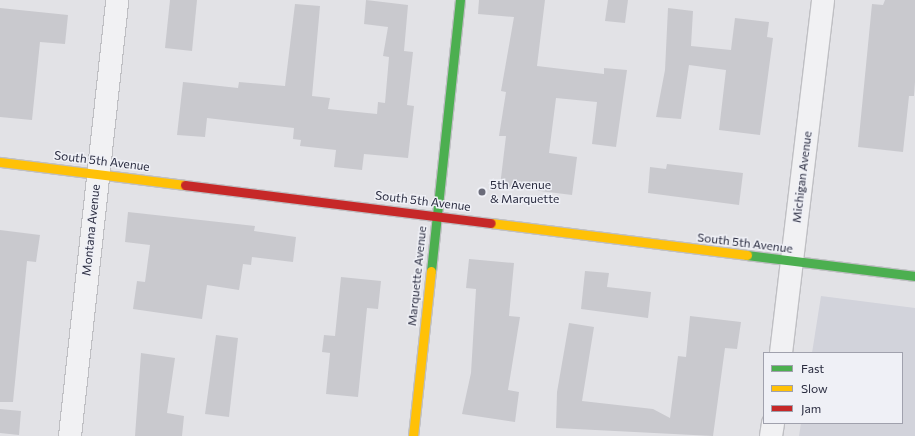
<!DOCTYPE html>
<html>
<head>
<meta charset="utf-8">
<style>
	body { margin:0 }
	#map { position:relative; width:915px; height:436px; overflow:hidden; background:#e2e2e6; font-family:Commissioner,sans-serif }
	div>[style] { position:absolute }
	.built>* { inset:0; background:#d2d3db }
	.building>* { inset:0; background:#c9c9ce }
	.roads { filter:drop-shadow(1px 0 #bfbfc3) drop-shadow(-1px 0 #bfbfc3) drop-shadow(0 1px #bfbfc3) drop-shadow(0 -1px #bfbfc3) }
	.street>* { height:22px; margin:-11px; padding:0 11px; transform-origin:11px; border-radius:11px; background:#f1f1f3 }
	.fast>* { height:9px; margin:-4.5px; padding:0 4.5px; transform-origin:4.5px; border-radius:4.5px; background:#4caf50 }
	.slow>* { height:9px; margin:-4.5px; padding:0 4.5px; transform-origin:4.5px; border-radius:4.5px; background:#ffc107 }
	.jam>* { height:9px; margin:-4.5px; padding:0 4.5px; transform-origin:4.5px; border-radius:4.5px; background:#c62828 }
	.dots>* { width:11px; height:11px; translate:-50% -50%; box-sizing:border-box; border:2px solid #eff0f6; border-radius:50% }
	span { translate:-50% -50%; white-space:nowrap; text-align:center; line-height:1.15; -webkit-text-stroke:3px #eff0f6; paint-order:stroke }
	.street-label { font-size:12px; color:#292b3f }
	.poi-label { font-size:12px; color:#292b3f }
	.left { translate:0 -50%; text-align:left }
	.legend { position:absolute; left:763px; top:352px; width:140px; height:72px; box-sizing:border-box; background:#eff0f6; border:1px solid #a0a1ad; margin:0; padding:5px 7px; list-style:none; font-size:12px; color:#292b3f }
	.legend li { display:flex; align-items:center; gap:8px; height:20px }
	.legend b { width:20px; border:1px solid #a0a1ad }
</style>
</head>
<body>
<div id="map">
	<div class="built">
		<i style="clip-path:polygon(821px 296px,915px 308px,915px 436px,799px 436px,801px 423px,902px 423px,902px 353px,812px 353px)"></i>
	</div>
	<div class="building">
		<i style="clip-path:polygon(170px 0,197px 0,192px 51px,165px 48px)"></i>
		<i style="clip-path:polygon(366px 0,408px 5px,404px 51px,413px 52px,407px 105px,414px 106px,408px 158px,364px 154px,362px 170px,334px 167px,336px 150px,300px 146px,301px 140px,293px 139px,294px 128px,207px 118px,205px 137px,177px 135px,183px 82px,238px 88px,239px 82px,285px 86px,295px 4px,320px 6px,312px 96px,330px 98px,328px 109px,377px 114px,378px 102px,385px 103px,389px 57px,383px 56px,388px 27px,364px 24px)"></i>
		<i style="clip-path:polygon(479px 0,545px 0,537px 66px,604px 74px,604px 68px,627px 70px,616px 147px,592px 144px,597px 102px,556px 98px,549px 153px,577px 157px,572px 195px,500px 186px,506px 136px,499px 136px,506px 92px,501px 91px,514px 17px,478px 14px)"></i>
		<i style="clip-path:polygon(608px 0,628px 0,625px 23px,605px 21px)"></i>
		<i style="clip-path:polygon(885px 0,915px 0,915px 82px,914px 96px,909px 96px,903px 152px,858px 147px,872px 4px,883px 5px)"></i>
		<i style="clip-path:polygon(0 8px,68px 15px,65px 44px,40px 42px,32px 120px,0 117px)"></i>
		<i style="clip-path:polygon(668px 8px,693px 11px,691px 46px,731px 50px,735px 18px,769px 22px,767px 37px,773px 38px,760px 135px,719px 130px,726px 70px,689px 65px,681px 119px,656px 117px,665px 70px)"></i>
		<i style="clip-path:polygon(667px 164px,743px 173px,739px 205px,648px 193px,650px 167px,666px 169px)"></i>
		<i style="clip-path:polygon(128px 212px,255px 226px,254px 231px,296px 237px,293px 262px,252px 257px,251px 265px,243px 264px,239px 290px,207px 285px,202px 319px,133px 309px,137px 281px,145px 282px,150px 245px,125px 242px)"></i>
		<i style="clip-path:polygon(0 230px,40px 235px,36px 262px,27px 261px,13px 402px,0 402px)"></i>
		<i style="clip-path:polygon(469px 259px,514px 263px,509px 316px,520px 317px,508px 390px,519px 392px,515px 422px,462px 414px,471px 373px,476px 289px,466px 288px)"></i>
		<i style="clip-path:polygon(585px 271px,609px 273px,607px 287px,651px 292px,648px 318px,581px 309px)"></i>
		<i style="clip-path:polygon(341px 277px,381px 281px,378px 309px,367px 308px,358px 397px,326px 394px,330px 353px,322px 352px,324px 335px,335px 336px)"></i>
		<i style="clip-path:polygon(690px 316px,741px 322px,737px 349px,725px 348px,713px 436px,556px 428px,557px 392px,569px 323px,594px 327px,582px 401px,653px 409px,670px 418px,678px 356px,686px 357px)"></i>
		<i style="clip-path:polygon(216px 335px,238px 338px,229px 417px,205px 414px)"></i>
		<i style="clip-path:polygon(141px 353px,175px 358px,167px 413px,184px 416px,182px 436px,135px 436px)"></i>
		<i style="clip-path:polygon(0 409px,21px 411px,19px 435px,0 433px)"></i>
	</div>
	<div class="roads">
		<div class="street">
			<i style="left:781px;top:353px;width:355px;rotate:-83.2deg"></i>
			<i style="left:70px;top:436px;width:439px;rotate:-83.8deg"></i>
			<i style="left:771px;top:436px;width:13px;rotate:-81deg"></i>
		</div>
		<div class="fast">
			<i style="left:747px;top:255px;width:169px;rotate:7.1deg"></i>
			<i style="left:431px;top:271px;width:273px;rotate:-83.9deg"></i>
		</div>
		<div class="slow">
			<i style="left:0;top:162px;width:186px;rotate:7.1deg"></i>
			<i style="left:491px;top:223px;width:258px;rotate:7.1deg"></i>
			<i style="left:413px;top:436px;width:166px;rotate:-83.8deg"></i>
		</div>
		<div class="jam">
			<i style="left:185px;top:185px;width:308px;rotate:7.1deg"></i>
		</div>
	</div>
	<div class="dots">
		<i style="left:482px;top:192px;background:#6a6b79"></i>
	</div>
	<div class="street-label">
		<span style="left:102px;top:161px;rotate:7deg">South 5th Avenue</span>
		<span style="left:802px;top:177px;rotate:-83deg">Michigan Avenue</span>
		<span style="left:423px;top:201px;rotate:7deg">South 5th Avenue</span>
		<span style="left:91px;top:230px;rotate:-84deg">Montana Avenue</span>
		<span style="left:745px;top:243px;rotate:7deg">South 5th Avenue</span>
		<span style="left:417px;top:276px;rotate:-84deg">Marquette Avenue</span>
	</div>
	<div class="poi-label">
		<span class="left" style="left:490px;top:192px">5th Avenue<br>&amp; Marquette</span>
	</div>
	<ul class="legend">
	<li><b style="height:5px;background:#4caf50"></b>Fast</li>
	<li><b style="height:5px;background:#ffc107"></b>Slow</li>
	<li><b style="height:5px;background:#c62828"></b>Jam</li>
	</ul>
</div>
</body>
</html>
